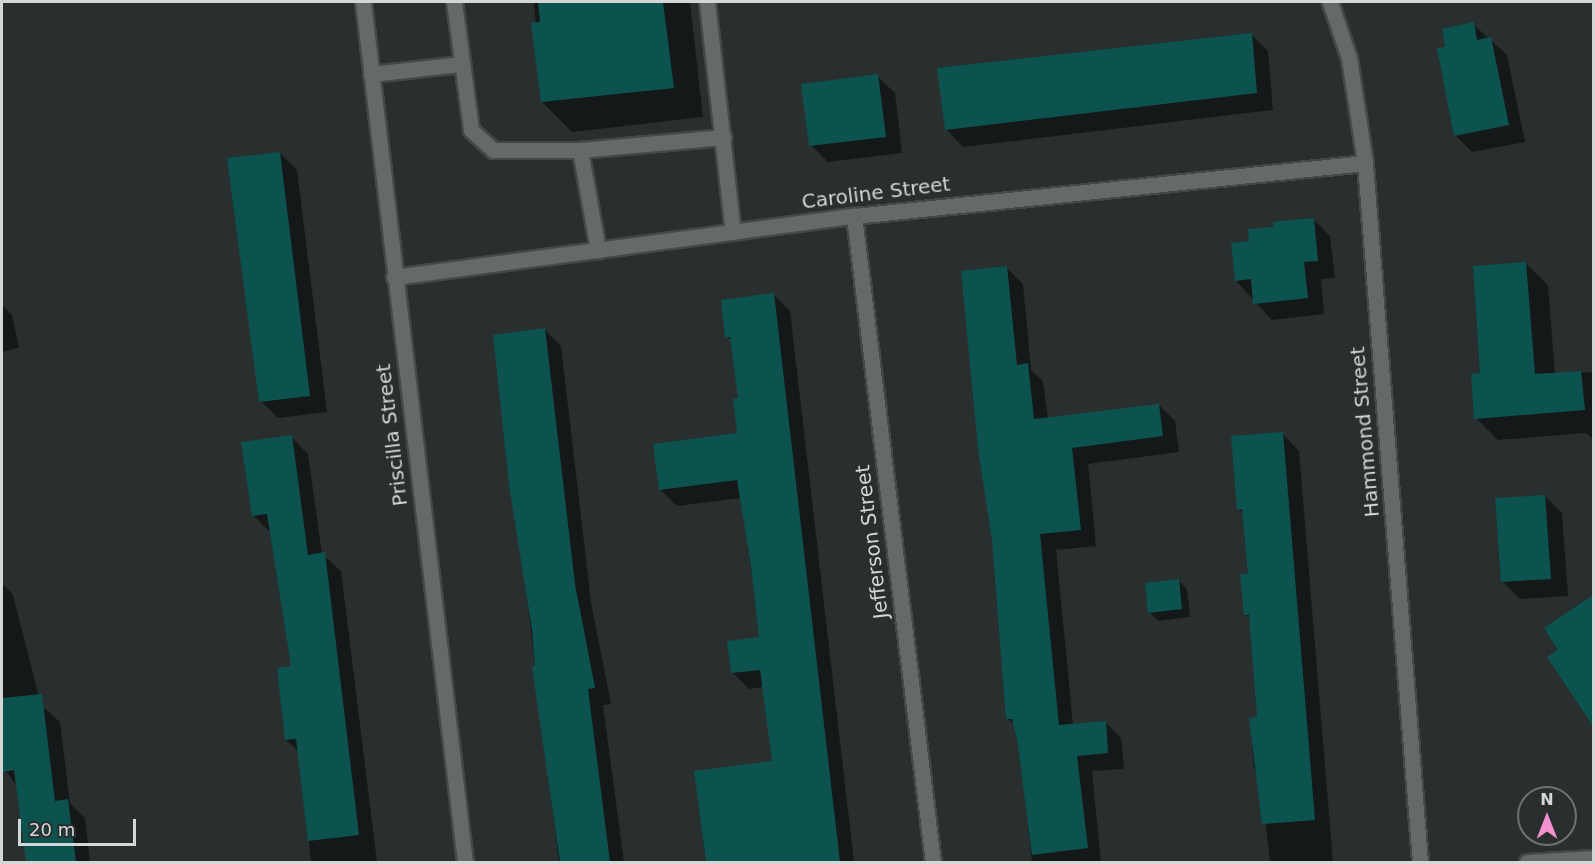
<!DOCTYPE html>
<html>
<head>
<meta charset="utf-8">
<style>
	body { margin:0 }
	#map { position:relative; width:1595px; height:864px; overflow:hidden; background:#292e2e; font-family:"DejaVu Sans",sans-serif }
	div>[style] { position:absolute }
	.shadow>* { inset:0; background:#0007 }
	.building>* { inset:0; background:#0c5350 }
	.roads { filter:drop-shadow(2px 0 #444948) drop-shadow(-2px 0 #444948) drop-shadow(0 2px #444948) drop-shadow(0 -2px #444948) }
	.service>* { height:15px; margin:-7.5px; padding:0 7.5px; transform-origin:7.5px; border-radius:7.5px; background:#646a69 }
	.minor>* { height:15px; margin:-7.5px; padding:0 7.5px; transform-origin:7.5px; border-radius:7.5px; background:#646a69 }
	.tertiary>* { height:15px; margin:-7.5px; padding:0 7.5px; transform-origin:7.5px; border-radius:7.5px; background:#646a69 }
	span { translate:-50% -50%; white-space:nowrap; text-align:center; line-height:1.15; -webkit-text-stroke:4.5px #292e2e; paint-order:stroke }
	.street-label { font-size:20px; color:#d4d7d7 }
	.frame { position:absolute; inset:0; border:3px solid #d4d7d7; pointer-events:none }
	.north { position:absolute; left:1517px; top:786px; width:60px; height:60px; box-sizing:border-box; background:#292e2e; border:2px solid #6d7272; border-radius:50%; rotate:0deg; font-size:16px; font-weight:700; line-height:24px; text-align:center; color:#d4d7d7 }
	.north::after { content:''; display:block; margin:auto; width:21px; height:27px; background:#f790ce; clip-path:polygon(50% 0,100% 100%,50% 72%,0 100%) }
	.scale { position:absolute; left:18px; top:819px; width:118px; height:27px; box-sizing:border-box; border:3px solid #d4d7d7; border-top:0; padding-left:8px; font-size:18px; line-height:21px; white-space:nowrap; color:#d4d7d7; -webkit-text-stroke:4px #292e2e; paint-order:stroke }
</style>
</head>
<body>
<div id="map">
	<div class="shadow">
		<i style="clip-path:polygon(534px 2px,690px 2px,703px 117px,572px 132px,542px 102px)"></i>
		<i style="clip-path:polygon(1473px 24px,1507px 55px,1525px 142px,1472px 152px,1455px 135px,1447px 48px)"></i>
		<i style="clip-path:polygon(1251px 34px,1268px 51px,1273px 110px,963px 147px,946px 129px)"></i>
		<i style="clip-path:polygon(877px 76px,895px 93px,902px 153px,828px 162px,811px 145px)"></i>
		<i style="clip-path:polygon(280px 153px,297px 170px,327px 412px,278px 418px,261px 401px)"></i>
		<i style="clip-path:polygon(1313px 219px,1330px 236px,1335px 278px,1321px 279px,1324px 314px,1272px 320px,1236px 281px,1251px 243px,1275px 228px)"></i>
		<i style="clip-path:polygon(1525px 263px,1548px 285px,1555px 374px,1594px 372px,1594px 440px,1586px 433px,1498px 440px,1476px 418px,1482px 375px)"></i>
		<i style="clip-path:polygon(1007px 268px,1023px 284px,1031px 370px,1043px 381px,1048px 419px,1159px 405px,1175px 421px,1179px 452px,1088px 464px,1096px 546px,1056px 550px,1073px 725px,1105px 722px,1121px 738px,1124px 769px,1092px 771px,1101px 862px,1032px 862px,1019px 738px,1016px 726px,1008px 719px)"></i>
		<i style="clip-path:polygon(774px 295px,790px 311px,854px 862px,706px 862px,695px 772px,774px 762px,763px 687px,749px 689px,732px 672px,761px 638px,741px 498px,677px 506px,660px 489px,738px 434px,740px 400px,733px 342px,727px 336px)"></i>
		<i style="clip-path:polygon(2px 305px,12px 315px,19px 348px,2px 352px)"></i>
		<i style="clip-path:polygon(545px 330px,561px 346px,591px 602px,611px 704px,603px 705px,624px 862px,559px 862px,495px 336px)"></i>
		<i style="clip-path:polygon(1282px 433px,1299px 451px,1333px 862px,1270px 862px,1260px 775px,1254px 769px,1250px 719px,1258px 719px,1251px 620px,1246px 615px,1250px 575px,1244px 514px,1239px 509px)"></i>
		<i style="clip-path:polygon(291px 437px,308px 454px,322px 554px,341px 571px,377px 862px,311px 862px,299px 752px,286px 740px,292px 668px,270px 532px,253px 515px)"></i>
		<i style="clip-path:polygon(1545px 496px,1562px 513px,1568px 596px,1520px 599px,1503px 582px)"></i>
		<i style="clip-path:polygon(1179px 581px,1187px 589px,1190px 617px,1158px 621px,1150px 612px)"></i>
		<i style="clip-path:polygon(2px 583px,13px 595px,41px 705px,60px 722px,70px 803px,85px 818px,90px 862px,27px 862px,17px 786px,2px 766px)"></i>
		<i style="clip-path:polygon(1585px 603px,1594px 612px,1594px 720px,1586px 712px,1561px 650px)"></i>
	</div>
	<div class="building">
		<i style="clip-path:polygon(538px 2px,663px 2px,674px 88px,541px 102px,531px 23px,540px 22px)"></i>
		<i style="clip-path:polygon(1474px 22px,1477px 40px,1491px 37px,1509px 125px,1454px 136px,1437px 48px,1445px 47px,1442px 29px)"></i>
		<i style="clip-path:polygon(1252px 33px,1257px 93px,945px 130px,937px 68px)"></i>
		<i style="clip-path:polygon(878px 74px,886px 137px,809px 146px,801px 84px)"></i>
		<i style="clip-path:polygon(280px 152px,310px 396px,259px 402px,227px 158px)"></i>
		<i style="clip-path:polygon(1314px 218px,1318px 261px,1304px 262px,1308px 298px,1253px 304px,1251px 279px,1235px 281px,1231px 243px,1249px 241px,1248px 229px,1273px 227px,1273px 222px)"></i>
		<i style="clip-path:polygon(1526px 262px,1535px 374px,1581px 371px,1585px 410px,1474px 419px,1471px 374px,1480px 373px,1473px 266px)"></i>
		<i style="clip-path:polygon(1007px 266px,1017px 365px,1028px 363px,1034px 419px,1159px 404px,1163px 436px,1072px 448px,1081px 530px,1040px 534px,1059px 725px,1106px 721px,1108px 753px,1077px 756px,1088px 848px,1032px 855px,1017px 739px,1012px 719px,1006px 719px,992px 540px,978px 449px,961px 271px)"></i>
		<i style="clip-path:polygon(774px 293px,840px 862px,706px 862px,694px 771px,772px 761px,760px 670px,731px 673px,727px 641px,759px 637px,751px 566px,737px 480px,659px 490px,653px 444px,737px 433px,733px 399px,738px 398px,730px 337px,725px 337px,721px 300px)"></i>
		<i style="clip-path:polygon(545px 328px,575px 584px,595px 688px,588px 689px,610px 862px,560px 862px,532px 667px,535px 666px,532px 630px,509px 485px,493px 335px)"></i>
		<i style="clip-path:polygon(1283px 432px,1315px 820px,1262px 824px,1249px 718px,1257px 717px,1249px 615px,1244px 615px,1240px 574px,1248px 574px,1242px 509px,1237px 510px,1231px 436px)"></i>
		<i style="clip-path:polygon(292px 435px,308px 555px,325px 552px,359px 835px,308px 841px,296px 739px,285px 740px,277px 668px,291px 666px,267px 514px,252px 516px,241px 442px)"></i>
		<i style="clip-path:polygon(1545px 495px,1551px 579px,1501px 582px,1495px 498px)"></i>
		<i style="clip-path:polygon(1179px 579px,1182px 609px,1148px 613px,1145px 583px)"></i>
		<i style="clip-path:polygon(1593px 595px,1593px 726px,1547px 657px,1558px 650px,1544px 628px)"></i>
		<i style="clip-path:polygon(42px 694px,55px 801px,68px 799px,76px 862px,26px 862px,14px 770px,2px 772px,2px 698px)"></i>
	</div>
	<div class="roads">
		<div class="service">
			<i style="left:454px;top:2px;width:129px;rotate:82.4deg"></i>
			<i style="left:471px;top:130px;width:30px;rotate:42deg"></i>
			<i style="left:493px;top:150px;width:87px"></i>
			<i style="left:580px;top:150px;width:144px;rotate:-5.2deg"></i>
			<i style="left:707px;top:2px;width:231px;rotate:83.6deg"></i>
			<i style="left:371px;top:74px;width:92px;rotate:-6.3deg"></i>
			<i style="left:580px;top:150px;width:102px;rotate:79.8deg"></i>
		</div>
		<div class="minor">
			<i style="left:363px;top:2px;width:866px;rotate:83.24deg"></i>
			<i style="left:1330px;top:2px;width:59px;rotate:71.3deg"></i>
			<i style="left:1349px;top:58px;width:106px;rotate:81.3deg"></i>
			<i style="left:1365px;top:163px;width:701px;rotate:85.5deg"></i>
			<i style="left:854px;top:216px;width:651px;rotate:83.03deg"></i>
			<i style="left:394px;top:277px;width:464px;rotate:-7.6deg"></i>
			<i style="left:854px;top:216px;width:514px;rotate:-5.92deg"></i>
		</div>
		<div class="tertiary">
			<i style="left:1527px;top:862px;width:67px;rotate:-3.4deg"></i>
		</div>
	</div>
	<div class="street-label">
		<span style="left:876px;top:193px;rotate:-7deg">Caroline Street</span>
		<span style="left:1365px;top:432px;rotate:-95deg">Hammond Street</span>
		<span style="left:392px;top:435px;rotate:-97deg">Priscilla Street</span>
		<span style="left:872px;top:542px;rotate:-97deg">Jefferson Street</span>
	</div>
	<div class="frame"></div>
	<div class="north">N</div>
	<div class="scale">20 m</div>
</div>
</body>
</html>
